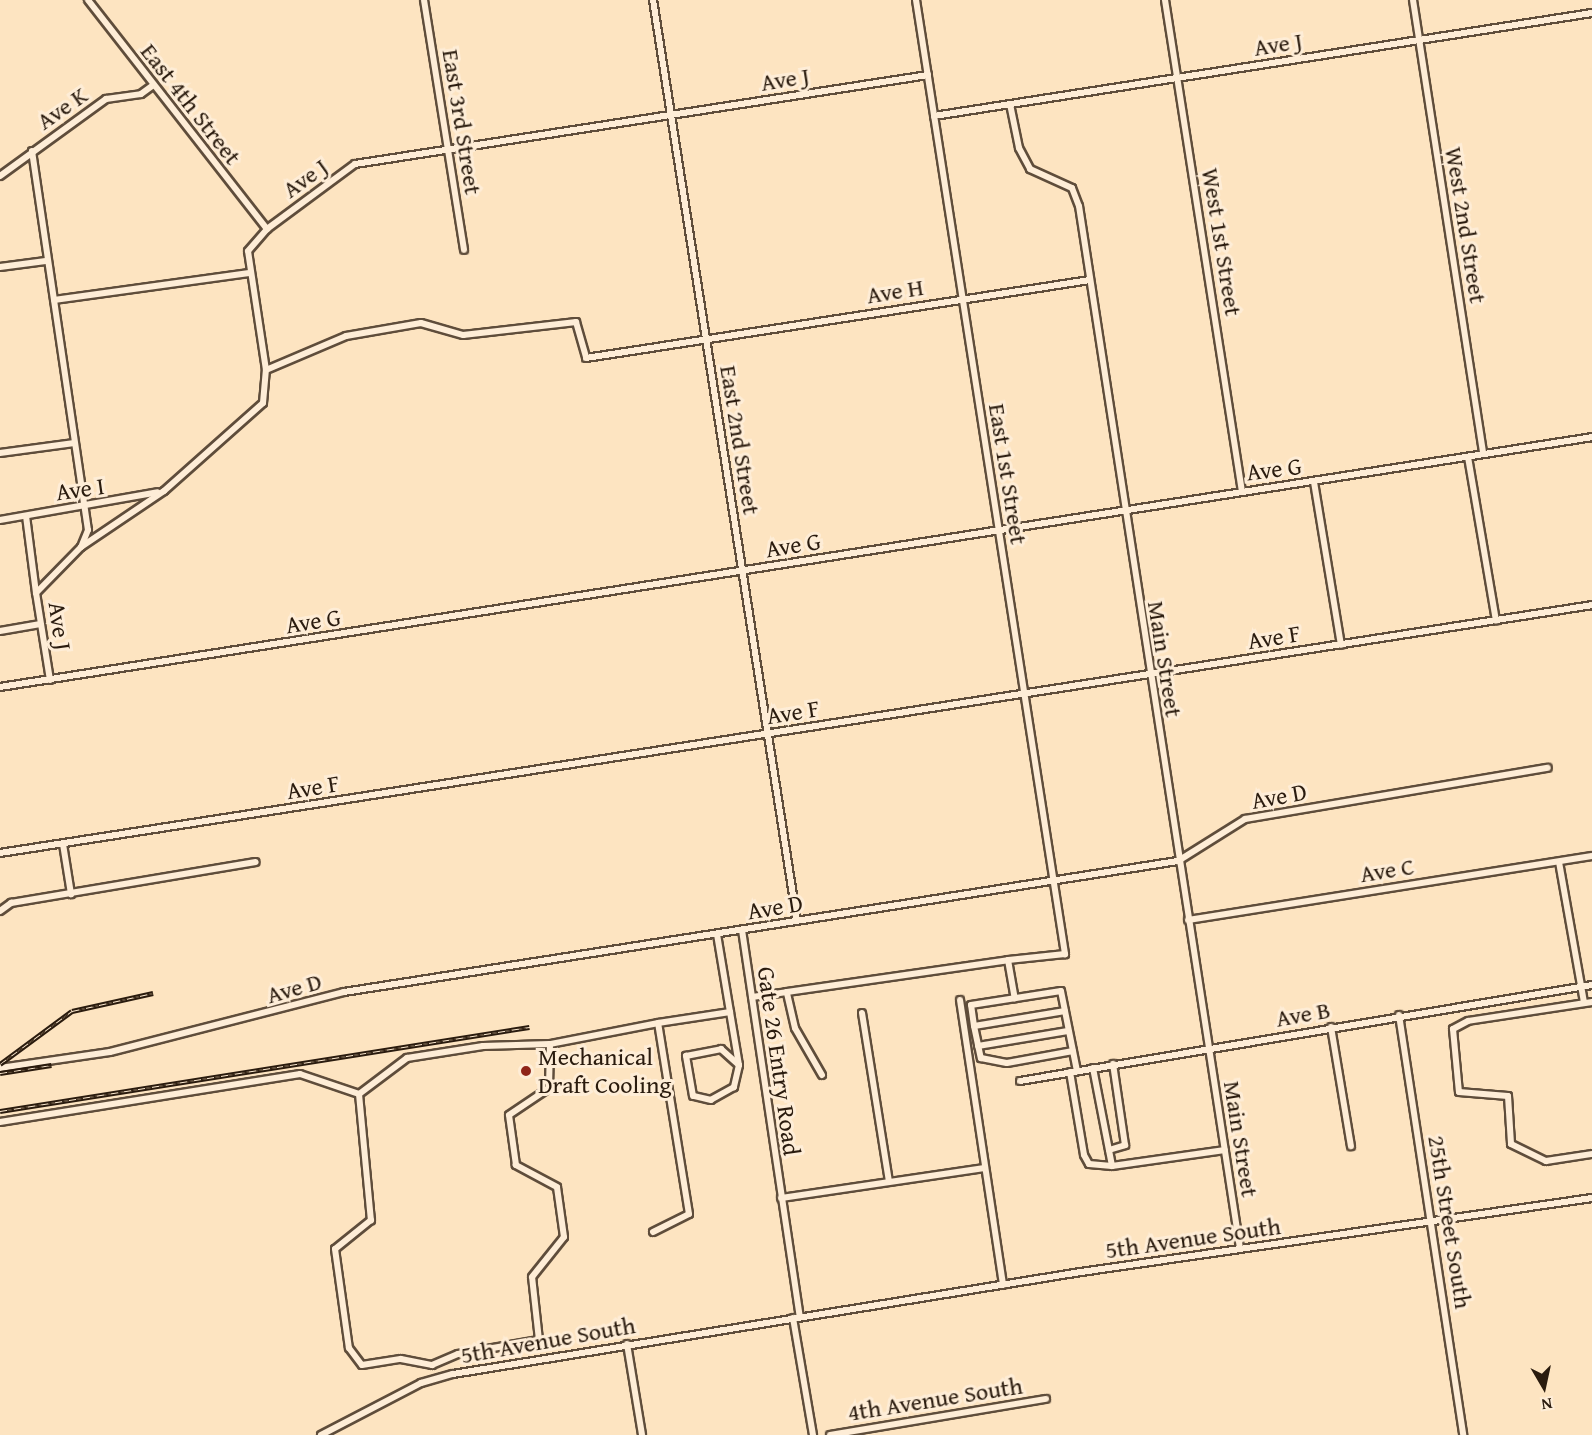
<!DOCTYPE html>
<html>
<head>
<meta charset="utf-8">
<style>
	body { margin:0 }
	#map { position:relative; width:1592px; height:1435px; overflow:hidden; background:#fde4c1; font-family:"Gentium Book Plus",serif }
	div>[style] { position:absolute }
	.roads { filter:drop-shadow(2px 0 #5f4d3b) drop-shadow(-2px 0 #5f4d3b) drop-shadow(0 2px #5f4d3b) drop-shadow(0 -2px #5f4d3b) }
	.minor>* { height:6px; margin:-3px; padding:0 3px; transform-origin:3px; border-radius:3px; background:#feedd7 }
	.rail>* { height:4.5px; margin-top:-2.25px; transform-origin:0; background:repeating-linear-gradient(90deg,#feedd7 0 7px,#2a1b0e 0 14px); box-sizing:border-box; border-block:2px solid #2a1b0e }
	.dots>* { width:16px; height:16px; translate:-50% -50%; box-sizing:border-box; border:3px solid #feedd7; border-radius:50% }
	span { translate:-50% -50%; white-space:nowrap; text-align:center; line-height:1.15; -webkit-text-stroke:6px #feedd7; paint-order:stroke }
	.street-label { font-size:24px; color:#2a1b0e }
	.poi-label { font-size:24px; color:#2a1b0e }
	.left { translate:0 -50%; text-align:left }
	.north { position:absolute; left:1514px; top:1357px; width:60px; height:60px; -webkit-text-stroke:4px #feedd7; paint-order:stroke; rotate:171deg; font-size:16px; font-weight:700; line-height:24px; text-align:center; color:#2a1b0e }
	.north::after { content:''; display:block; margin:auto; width:21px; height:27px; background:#2a1b0e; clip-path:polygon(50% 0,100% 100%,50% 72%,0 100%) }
</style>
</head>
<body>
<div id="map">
	<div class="roads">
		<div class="minor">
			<i style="left:88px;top:0;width:291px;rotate:52deg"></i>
			<i style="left:424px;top:0;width:253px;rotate:80.9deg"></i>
			<i style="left:653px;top:0;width:932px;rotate:81.11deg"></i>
			<i style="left:916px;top:0;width:966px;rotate:81.12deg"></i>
			<i style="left:1065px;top:954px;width:57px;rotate:174deg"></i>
			<i style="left:1008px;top:960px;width:39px;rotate:80deg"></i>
			<i style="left:1165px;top:0;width:497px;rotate:81.1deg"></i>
			<i style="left:1413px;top:0;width:459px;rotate:81.2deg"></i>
			<i style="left:1010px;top:104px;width:45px;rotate:78.4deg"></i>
			<i style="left:1019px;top:148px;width:24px;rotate:62deg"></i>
			<i style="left:1030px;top:169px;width:46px;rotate:24.3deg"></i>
			<i style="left:1072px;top:188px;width:19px;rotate:69deg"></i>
			<i style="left:1079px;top:206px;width:1055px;rotate:81.22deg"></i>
			<i style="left:934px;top:116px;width:666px;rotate:-8.9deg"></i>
			<i style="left:32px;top:151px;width:383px;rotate:81.6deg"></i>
			<i style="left:88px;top:530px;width:18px;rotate:112deg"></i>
			<i style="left:0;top:176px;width:131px;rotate:-36deg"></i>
			<i style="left:106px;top:99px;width:35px;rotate:-8deg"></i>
			<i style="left:141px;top:94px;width:14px;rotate:-36deg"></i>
			<i style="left:0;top:267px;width:46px;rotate:-7.4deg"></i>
			<i style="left:54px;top:300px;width:197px;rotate:-7.9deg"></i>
			<i style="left:266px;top:370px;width:87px;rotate:-23deg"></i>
			<i style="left:346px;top:336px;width:76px;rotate:-9.8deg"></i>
			<i style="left:421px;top:323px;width:44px;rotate:15.9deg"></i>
			<i style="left:463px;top:335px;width:114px;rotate:-6.6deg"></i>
			<i style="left:576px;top:322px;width:37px;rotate:74deg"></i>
			<i style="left:586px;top:358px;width:510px;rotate:-8.8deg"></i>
			<i style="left:0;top:453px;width:75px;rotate:-7.7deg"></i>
			<i style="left:1468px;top:457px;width:166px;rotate:80.3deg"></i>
			<i style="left:1314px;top:482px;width:165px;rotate:80.6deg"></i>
			<i style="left:26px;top:516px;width:78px;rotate:82.6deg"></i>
			<i style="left:0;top:520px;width:160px;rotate:-10deg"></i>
			<i style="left:0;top:631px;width:41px;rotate:-9.9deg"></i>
			<i style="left:50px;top:680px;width:88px;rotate:-99.1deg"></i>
			<i style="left:36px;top:593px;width:64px;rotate:-45.6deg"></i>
			<i style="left:81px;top:547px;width:100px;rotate:-34deg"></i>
			<i style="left:164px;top:491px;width:132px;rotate:-41.6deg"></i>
			<i style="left:263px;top:403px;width:33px;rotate:-85deg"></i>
			<i style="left:266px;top:370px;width:120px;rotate:-98.6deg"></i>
			<i style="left:248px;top:251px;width:29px;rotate:-49deg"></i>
			<i style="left:267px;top:229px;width:109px;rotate:-36.5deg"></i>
			<i style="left:355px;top:164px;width:580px;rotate:-8.83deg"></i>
			<i style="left:0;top:687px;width:1612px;rotate:-8.92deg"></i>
			<i style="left:63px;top:844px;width:51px;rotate:80.9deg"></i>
			<i style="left:0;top:853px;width:1611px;rotate:-8.85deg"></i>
			<i style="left:1559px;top:862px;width:143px;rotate:79.9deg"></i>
			<i style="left:0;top:911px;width:14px;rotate:-36deg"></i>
			<i style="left:11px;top:903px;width:248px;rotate:-9.5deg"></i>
			<i style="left:1188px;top:920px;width:409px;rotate:-9deg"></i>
			<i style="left:742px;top:930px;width:391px;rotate:81.5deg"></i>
			<i style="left:752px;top:997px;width:35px;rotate:-8deg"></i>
			<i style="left:960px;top:1000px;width:288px;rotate:81.4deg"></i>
			<i style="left:1592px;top:1002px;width:125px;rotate:171.3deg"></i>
			<i style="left:1468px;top:1021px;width:17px;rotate:152deg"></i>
			<i style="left:1453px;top:1029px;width:63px;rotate:84.6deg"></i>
			<i style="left:1459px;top:1092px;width:49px;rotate:4.7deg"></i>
			<i style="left:1508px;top:1096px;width:48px;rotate:86.4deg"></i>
			<i style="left:1511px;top:1144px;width:39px;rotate:26deg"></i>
			<i style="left:1546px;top:1161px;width:47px;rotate:-8.7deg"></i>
			<i style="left:1065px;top:1011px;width:92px;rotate:170.6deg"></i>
			<i style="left:974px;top:1026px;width:21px;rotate:-98deg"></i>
			<i style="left:971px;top:1005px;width:91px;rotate:-8.8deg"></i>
			<i style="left:1061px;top:991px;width:82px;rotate:78.7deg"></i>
			<i style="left:730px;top:1012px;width:54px;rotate:80.4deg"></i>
			<i style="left:739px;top:1065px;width:23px;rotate:103deg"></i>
			<i style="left:734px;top:1087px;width:26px;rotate:151deg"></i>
			<i style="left:711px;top:1100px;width:18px;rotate:-167deg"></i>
			<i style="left:693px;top:1096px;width:41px;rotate:-99.9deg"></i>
			<i style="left:686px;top:1056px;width:36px;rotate:-11deg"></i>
			<i style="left:721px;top:1049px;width:24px;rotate:42deg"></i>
			<i style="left:862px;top:1013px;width:170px;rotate:80.9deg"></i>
			<i style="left:1399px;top:1015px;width:425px;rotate:81.3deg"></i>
			<i style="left:974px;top:1026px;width:33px;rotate:78deg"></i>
			<i style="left:981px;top:1058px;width:26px;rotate:11deg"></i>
			<i style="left:1007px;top:1063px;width:67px;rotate:-10.3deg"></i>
			<i style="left:1331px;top:1027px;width:121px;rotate:80.5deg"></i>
			<i style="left:550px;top:1044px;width:67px;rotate:178.3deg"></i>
			<i style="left:483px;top:1046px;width:77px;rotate:171deg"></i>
			<i style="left:407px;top:1058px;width:60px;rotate:143.1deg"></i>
			<i style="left:359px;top:1094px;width:127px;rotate:84.6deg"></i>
			<i style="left:371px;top:1220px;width:46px;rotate:141.1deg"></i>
			<i style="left:335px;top:1249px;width:100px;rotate:82deg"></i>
			<i style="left:349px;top:1348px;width:21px;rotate:53deg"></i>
			<i style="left:362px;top:1365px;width:39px;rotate:-9deg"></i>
			<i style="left:401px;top:1359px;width:32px;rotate:11deg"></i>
			<i style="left:432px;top:1365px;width:28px;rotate:-23deg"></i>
			<i style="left:458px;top:1354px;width:82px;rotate:-9.8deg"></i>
			<i style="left:539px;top:1340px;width:63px;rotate:-96.3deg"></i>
			<i style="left:532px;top:1277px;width:51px;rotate:-51.3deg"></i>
			<i style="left:564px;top:1237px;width:50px;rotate:-98deg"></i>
			<i style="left:557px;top:1187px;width:47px;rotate:-151.8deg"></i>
			<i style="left:516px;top:1165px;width:50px;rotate:-98deg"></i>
			<i style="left:509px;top:1115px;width:48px;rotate:-34deg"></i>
			<i style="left:549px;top:1088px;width:44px;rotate:-88.7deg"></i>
			<i style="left:550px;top:1044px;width:110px;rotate:-11deg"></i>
			<i style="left:978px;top:1046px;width:91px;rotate:-9.5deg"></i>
			<i style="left:0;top:1068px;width:111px;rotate:-8.3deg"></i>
			<i style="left:110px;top:1052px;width:242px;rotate:-14.4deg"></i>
			<i style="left:344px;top:992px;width:844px;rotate:-8.93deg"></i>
			<i style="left:1178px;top:861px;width:79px;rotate:-32.1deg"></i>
			<i style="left:1245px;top:819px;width:307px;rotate:-9.6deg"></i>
			<i style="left:1093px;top:1068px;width:100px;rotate:79deg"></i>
			<i style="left:1112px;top:1166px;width:114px;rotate:-8.1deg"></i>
			<i style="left:1070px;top:1072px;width:84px;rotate:80.4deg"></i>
			<i style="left:1084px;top:1155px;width:10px;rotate:61deg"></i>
			<i style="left:1089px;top:1164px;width:23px;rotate:5deg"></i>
			<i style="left:822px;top:1075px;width:54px;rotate:-119.9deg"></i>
			<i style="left:795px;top:1028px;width:37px;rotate:-103deg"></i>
			<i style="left:787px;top:992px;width:223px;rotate:-8.2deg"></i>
			<i style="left:1020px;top:1081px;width:580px;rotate:-9.53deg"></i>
			<i style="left:0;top:1122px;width:304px;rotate:-9.1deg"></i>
			<i style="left:300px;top:1074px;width:62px;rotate:18.7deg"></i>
			<i style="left:1109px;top:1150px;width:17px;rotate:-17deg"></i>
			<i style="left:1125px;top:1145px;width:82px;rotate:-98.4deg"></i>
			<i style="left:781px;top:1198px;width:206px;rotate:-8.4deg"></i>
			<i style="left:653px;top:1232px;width:40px;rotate:-26.6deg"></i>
			<i style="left:689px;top:1214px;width:193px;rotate:-99.2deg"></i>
			<i style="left:658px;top:1023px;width:73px;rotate:-8.7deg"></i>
			<i style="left:730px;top:1012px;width:79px;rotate:-99.5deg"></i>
			<i style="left:793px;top:1318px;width:119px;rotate:80.3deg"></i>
			<i style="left:627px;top:1344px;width:92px;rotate:80.6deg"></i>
			<i style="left:321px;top:1435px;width:113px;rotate:-27.5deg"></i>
			<i style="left:421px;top:1383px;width:33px;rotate:-16deg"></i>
			<i style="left:453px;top:1374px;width:636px;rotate:-9.23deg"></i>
			<i style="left:1081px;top:1272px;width:516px;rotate:-8.24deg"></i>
			<i style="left:830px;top:1435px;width:219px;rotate:-9.5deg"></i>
		</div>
	</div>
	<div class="rail">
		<i style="left:0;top:1064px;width:89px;rotate:-36.4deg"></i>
		<i style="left:72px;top:1011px;width:83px;rotate:-12.5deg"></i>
		<i style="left:0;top:1073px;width:52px;rotate:-8.9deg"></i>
		<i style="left:0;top:1111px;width:536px;rotate:-9.02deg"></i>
	</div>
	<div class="dots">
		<i style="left:526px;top:1071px;background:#8f2418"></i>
	</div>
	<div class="street-label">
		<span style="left:1278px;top:44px;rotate:-9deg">Ave J</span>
		<span style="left:785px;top:79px;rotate:-9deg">Ave J</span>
		<span style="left:191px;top:104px;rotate:52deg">East 4th Street</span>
		<span style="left:62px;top:108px;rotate:-35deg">Ave K</span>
		<span style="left:462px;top:122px;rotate:81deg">East 3rd Street</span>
		<span style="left:305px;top:178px;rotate:-36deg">Ave J</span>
		<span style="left:1466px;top:225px;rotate:81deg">West 2nd Street</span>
		<span style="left:1222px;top:242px;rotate:81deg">West 1st Street</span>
		<span style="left:895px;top:291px;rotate:-9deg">Ave H</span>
		<span style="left:740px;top:440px;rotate:81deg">East 2nd Street</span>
		<span style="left:1274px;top:469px;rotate:-7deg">Ave G</span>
		<span style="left:1008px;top:474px;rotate:81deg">East 1st Street</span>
		<span style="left:80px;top:489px;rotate:-8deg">Ave I</span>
		<span style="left:793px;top:545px;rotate:-9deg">Ave G</span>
		<span style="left:313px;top:621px;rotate:-9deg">Ave G</span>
		<span style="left:60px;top:626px;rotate:82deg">Ave J</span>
		<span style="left:1274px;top:637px;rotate:-9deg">Ave F</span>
		<span style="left:1165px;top:659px;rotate:81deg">Main Street</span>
		<span style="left:793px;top:712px;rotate:-9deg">Ave F</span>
		<span style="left:313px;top:787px;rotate:-9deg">Ave F</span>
		<span style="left:1279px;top:796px;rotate:-10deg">Ave D</span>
		<span style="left:1387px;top:870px;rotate:-9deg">Ave C</span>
		<span style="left:775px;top:907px;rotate:-9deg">Ave D</span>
		<span style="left:294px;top:988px;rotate:-16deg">Ave D</span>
		<span style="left:1303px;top:1014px;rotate:-10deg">Ave B</span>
		<span style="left:779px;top:1061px;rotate:82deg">Gate 26 Entry Road</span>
		<span style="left:1241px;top:1139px;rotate:81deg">Main Street</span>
		<span style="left:1450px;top:1222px;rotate:81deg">25th Street South</span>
		<span style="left:1193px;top:1238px;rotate:-8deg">5th Avenue South</span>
		<span style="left:548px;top:1340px;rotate:-10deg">5th Avenue South</span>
		<span style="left:935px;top:1399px;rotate:-9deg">4th Avenue South</span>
	</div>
	<div class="poi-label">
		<span class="left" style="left:538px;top:1071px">Mechanical<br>Draft Cooling</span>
	</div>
	<div class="north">N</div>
</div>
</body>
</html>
